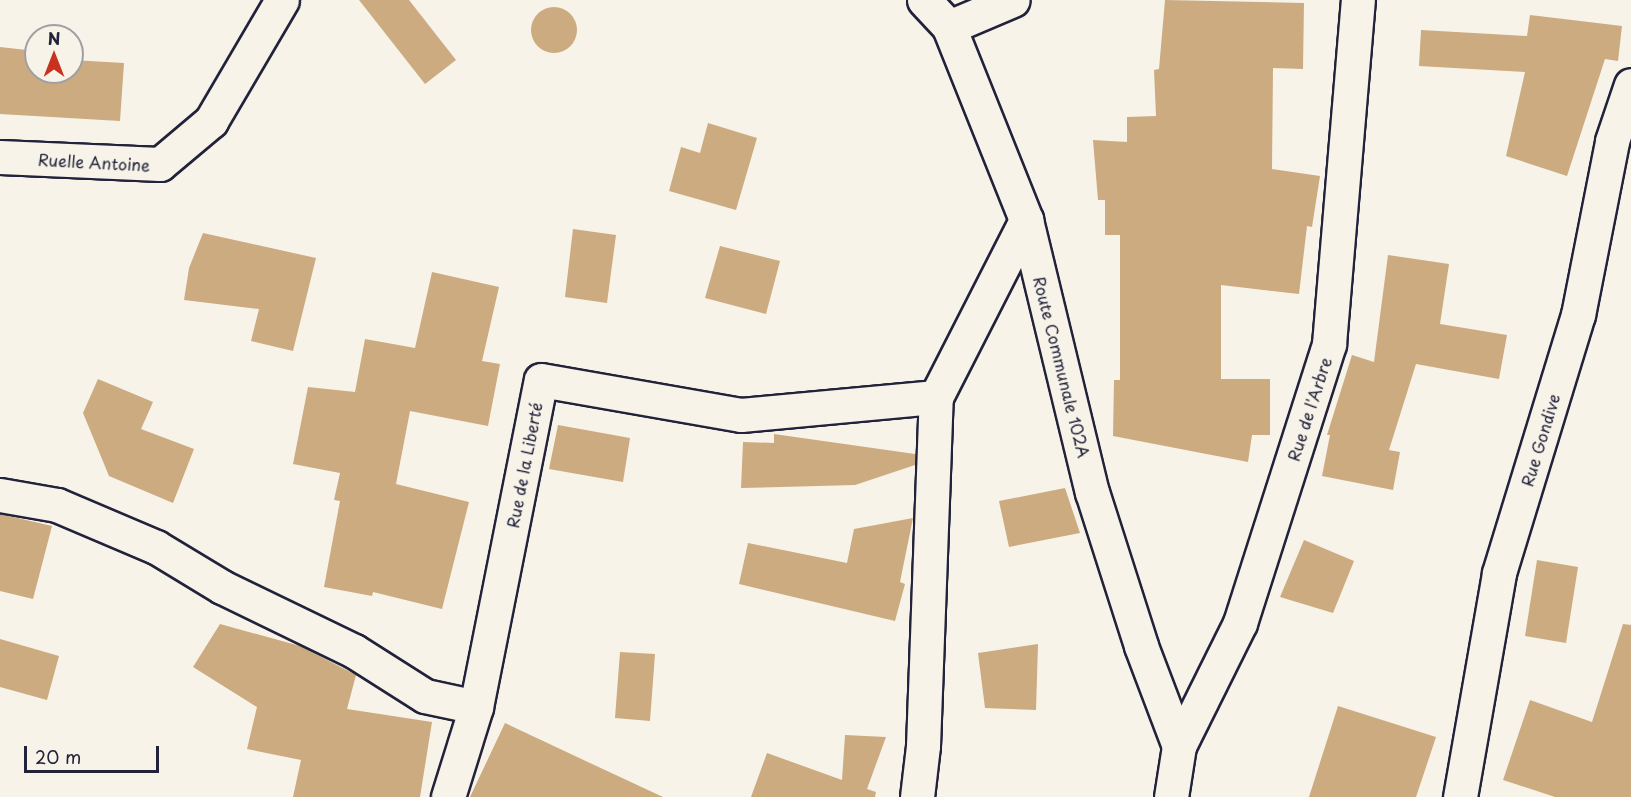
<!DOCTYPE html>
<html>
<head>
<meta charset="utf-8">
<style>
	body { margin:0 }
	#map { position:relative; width:1631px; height:797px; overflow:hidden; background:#f7f3e8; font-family:"Playpen Sans",sans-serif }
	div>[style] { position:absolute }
	.building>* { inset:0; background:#ccab80 }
	.round { border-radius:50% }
	.roads { filter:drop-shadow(2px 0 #22223b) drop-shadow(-2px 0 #22223b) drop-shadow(0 2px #22223b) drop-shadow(0 -2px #22223b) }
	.street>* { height:33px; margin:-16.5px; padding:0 16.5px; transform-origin:16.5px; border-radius:16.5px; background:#f7f3e8 }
	.secondary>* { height:33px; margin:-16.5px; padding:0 16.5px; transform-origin:16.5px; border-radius:16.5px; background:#f7f3e8 }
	span { translate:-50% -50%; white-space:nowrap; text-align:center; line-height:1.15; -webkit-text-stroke:6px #f7f3e8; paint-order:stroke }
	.street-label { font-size:16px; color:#22223b }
	.north { position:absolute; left:24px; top:24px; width:60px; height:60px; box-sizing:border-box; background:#f7f3e8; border:2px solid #a29fa3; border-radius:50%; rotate:0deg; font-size:16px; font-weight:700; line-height:24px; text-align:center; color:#22223b }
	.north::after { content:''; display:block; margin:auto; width:21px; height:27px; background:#c8321e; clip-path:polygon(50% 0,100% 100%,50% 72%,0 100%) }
	.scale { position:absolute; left:24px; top:746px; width:135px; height:27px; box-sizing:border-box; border:3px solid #22223b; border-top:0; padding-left:8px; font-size:18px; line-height:21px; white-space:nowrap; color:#22223b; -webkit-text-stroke:4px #f7f3e8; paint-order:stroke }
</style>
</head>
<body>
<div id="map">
	<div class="building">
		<i style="clip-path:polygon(359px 0,409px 0,456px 60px,425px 84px)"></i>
		<i style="clip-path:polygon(1165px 0,1304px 3px,1303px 69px,1273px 68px,1272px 169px,1320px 176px,1312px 227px,1307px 226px,1299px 294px,1221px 285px,1221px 379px,1270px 379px,1270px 435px,1252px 435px,1248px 462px,1113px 436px,1114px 380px,1120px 380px,1120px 235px,1105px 235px,1105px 200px,1098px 200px,1093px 140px,1127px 142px,1127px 117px,1156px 116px,1154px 70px,1159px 69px)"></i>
		<i class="round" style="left:531px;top:7px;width:46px;height:46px"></i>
		<i style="clip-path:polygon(1530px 15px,1622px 26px,1618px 61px,1605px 59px,1567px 176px,1506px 156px,1525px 72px,1419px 66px,1421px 30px,1527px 36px)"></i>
		<i style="clip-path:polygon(0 47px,36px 51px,36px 72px,72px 72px,72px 60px,124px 63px,120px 121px,0 114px)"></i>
		<i style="clip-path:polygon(708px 123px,757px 138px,736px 210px,669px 191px,681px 147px,700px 153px)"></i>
		<i style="clip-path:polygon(573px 229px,616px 235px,607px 303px,565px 297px)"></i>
		<i style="clip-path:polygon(203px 233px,316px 258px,293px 351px,251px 341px,259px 309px,184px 300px,189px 268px)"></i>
		<i style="clip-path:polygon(720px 246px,780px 261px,766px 314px,705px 298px)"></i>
		<i style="clip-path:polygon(1388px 255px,1449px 264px,1440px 324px,1507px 335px,1499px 379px,1416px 364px,1389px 450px,1400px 452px,1393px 490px,1322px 476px,1330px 435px,1327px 435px,1352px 355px,1374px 362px)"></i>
		<i style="clip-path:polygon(432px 272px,499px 287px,482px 361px,500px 364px,488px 426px,410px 411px,396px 484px,469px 502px,442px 609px,373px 592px,372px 596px,324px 587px,340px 501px,334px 500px,340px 473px,293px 464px,308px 387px,355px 392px,365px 339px,415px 348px)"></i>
		<i style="clip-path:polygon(98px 379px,153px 402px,141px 429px,194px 449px,173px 503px,109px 476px,83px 413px)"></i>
		<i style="clip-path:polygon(558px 425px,630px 438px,623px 482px,549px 469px)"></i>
		<i style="clip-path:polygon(774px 434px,915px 454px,915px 465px,855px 485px,741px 488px,743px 442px,774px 443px)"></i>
		<i style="clip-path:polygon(1065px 488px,1080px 533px,1009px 547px,999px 501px)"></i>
		<i style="clip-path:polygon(0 514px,52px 526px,33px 599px,0 591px)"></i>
		<i style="clip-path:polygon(913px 518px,900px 582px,905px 584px,895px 621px,739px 584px,748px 543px,847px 563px,854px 529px)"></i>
		<i style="clip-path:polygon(1304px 540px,1354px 561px,1333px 613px,1280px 597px)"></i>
		<i style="clip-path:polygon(1537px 560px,1578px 567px,1566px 643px,1525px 636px)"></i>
		<i style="clip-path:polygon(220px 624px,300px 646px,356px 675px,347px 709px,432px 722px,420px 797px,293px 797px,301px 760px,247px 749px,257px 707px,193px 667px)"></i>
		<i style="clip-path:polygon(1623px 624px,1631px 625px,1631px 797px,1555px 797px,1503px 780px,1530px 700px,1592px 722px)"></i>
		<i style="clip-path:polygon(0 639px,59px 656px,47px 700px,0 687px)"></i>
		<i style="clip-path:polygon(1038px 644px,1036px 710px,985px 708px,978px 653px)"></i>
		<i style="clip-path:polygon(620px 652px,655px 654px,650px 721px,615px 718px)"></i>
		<i style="clip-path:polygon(1338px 706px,1436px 737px,1416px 797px,1309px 797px)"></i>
		<i style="clip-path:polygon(505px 723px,590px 763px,663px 797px,470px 797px)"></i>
		<i style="clip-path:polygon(845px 735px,886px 737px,867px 789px,876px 792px,875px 797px,751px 797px,767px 753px,842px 780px)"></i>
	</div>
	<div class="roads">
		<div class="street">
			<i style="left:949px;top:27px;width:69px;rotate:-22.9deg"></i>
			<i style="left:0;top:157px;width:160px;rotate:2.5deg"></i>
			<i style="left:160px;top:164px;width:67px;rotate:-40.1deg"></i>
			<i style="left:211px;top:121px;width:140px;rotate:-59.6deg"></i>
			<i style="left:0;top:495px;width:58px;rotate:10deg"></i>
			<i style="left:57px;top:505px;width:108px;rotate:23deg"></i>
			<i style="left:156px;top:547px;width:77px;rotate:31.2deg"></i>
			<i style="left:222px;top:587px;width:147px;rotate:25.9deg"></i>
			<i style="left:354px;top:651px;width:84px;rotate:32.4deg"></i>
			<i style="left:425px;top:696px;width:52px;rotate:12.2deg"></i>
			<i style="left:1179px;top:746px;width:137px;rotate:-63.6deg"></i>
			<i style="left:1240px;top:623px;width:293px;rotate:-72.3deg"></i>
			<i style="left:1329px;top:344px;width:345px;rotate:-85.2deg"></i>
			<i style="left:448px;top:797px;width:94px;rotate:-72.7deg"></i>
			<i style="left:476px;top:707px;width:333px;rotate:-78.8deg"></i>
			<i style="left:541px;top:380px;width:203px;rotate:9.9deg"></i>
			<i style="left:741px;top:415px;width:196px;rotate:-5.3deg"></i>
			<i style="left:917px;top:797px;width:51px;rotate:-83.3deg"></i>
			<i style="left:923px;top:746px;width:349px;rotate:-87.9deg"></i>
			<i style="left:936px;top:397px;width:199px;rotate:-63deg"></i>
			<i style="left:1460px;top:797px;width:227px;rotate:-80.1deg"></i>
			<i style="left:1499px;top:573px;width:270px;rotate:-73deg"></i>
			<i style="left:1578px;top:315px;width:177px;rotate:-78.9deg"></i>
			<i style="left:1612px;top:141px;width:59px;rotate:-71.3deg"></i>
		</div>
		<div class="secondary">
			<i style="left:924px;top:0;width:37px;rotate:47deg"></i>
			<i style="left:949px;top:27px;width:208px;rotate:68.2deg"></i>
			<i style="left:1026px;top:220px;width:280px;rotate:76.4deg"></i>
			<i style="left:1092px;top:492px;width:162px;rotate:72.3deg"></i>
			<i style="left:1141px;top:646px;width:107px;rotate:69.2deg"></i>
			<i style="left:1179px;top:746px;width:52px;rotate:98.9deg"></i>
		</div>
	</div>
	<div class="street-label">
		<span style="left:94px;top:162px;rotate:3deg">Ruelle Antoine</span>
		<span style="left:1062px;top:367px;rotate:76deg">Route Communale 102A</span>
		<span style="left:1309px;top:409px;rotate:-72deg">Rue de l'Arbre</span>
		<span style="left:1540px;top:440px;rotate:-73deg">Rue Gondive</span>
		<span style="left:524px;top:465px;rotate:-79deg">Rue de la Liberté</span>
	</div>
	<div class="north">N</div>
	<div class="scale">20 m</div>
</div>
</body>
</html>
